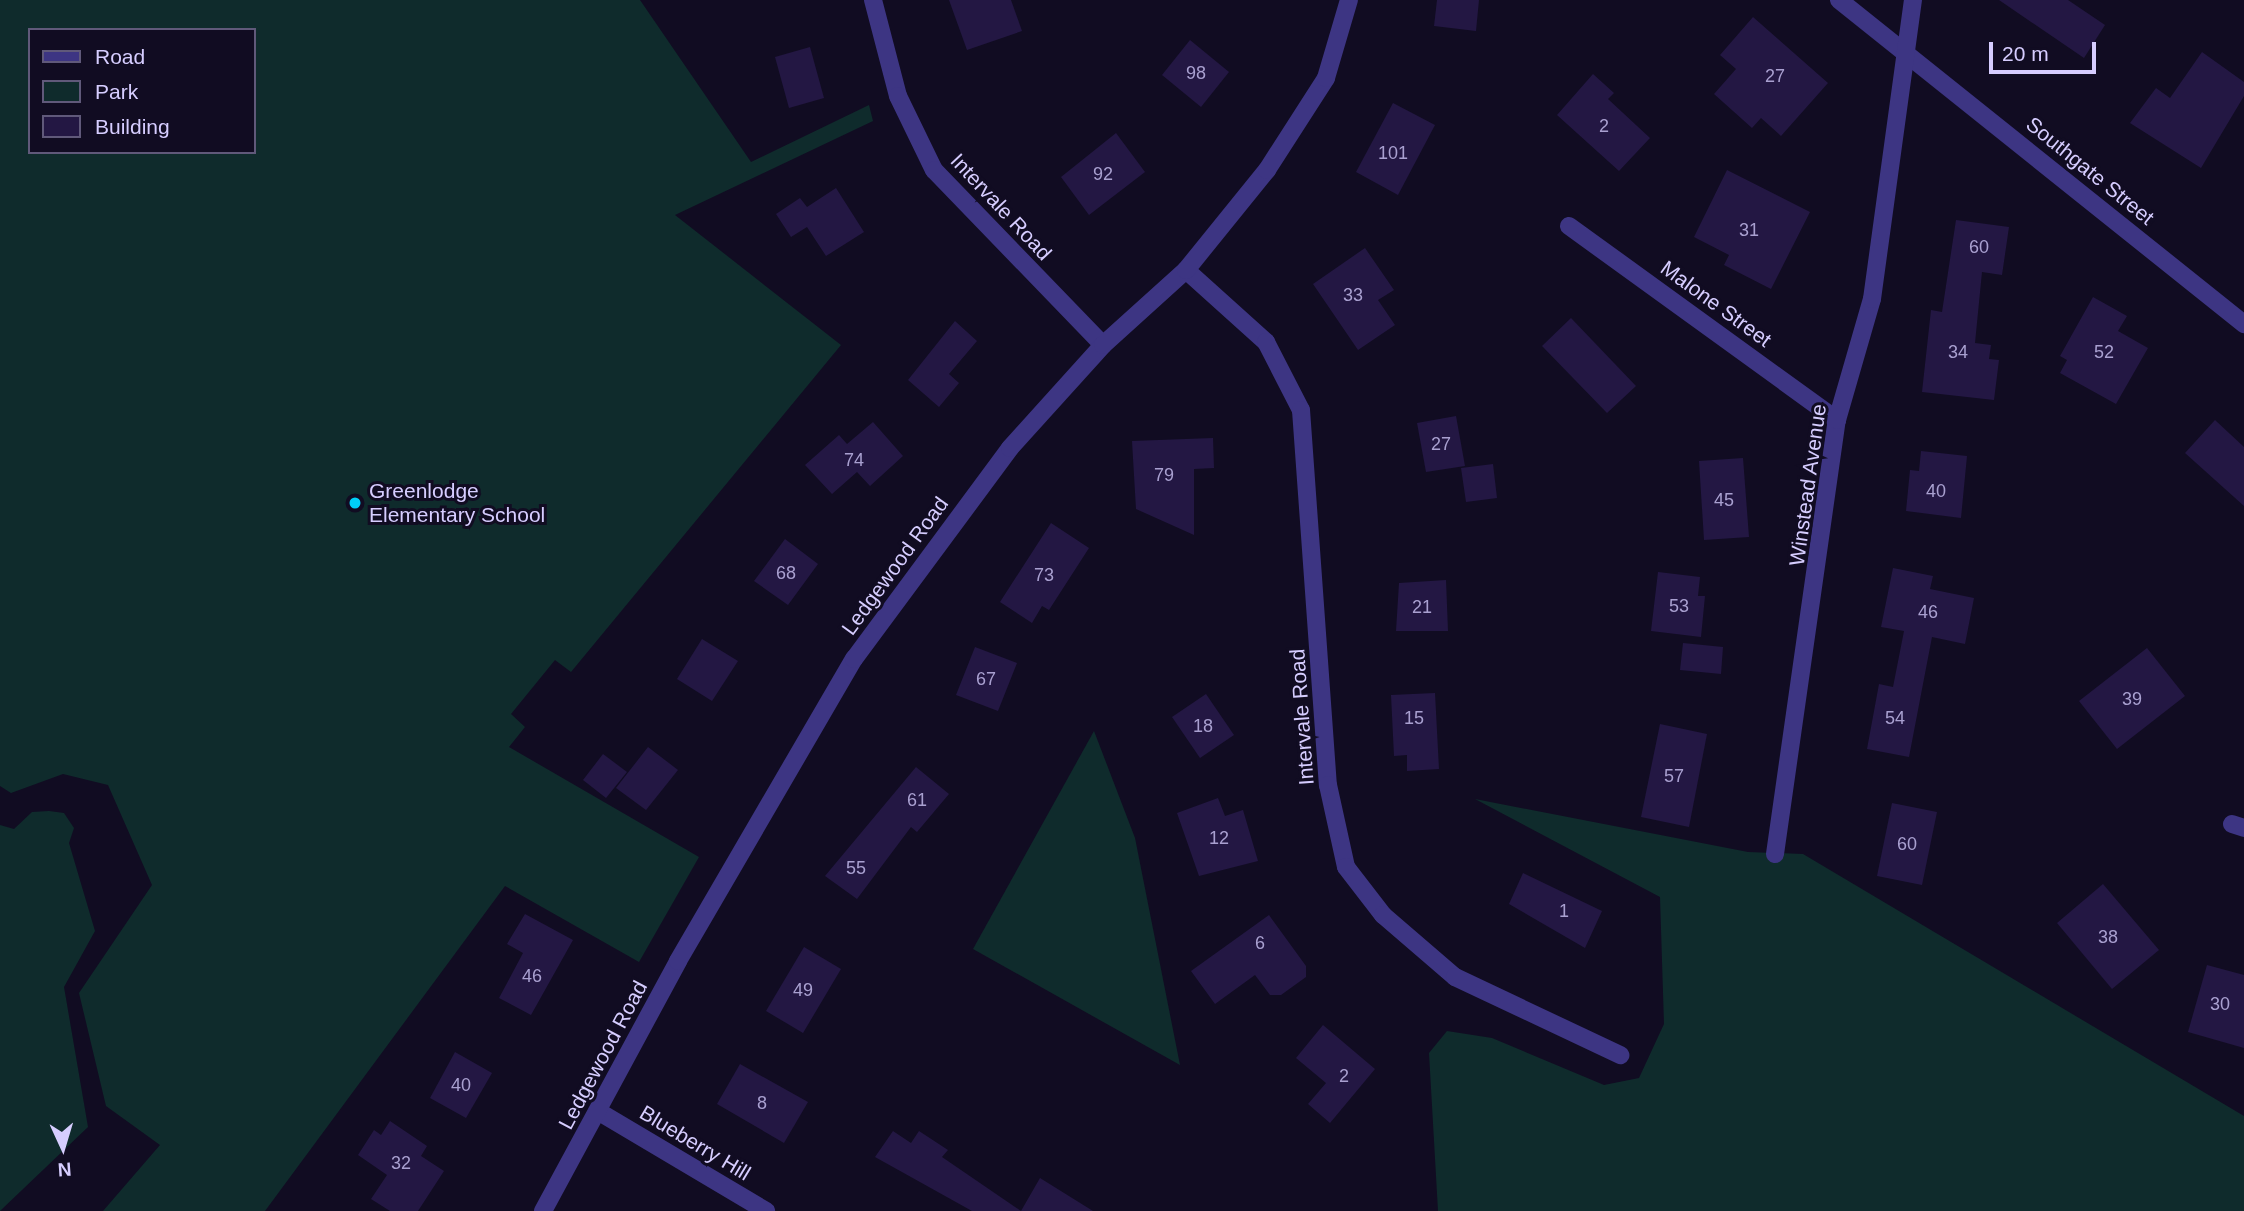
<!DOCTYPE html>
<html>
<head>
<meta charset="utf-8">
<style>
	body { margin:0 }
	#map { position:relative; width:2244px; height:1211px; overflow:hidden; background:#110c22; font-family:Helvetica,sans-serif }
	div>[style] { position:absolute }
	.green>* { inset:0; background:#0f2b2c }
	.building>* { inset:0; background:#231743 }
	.street>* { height:18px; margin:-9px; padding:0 9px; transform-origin:9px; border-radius:9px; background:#3d3583 }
	.dots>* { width:19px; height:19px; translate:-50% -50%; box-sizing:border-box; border:4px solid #110c22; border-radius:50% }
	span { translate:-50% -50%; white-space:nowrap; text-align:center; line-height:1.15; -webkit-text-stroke:6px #110c22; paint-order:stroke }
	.number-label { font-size:18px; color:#a9a0d0 }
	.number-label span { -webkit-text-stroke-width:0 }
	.street-label { font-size:21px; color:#d6cdff }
	.poi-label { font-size:21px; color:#d6cdff }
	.left { translate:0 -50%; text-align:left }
	.legend { position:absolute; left:28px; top:28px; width:228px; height:126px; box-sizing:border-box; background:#110c22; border:2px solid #60597a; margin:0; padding:9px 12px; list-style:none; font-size:21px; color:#d6cdff }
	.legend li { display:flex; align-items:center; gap:14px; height:35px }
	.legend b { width:35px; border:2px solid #60597a }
	.north { position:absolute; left:28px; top:1113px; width:70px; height:70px; -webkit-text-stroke:5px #110c22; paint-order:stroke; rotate:176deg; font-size:19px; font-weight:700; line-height:28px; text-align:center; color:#d6cdff }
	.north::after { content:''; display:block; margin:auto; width:24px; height:32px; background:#d6cdff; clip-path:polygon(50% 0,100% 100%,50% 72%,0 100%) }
	.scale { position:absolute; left:1989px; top:42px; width:107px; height:32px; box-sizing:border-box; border:4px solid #d6cdff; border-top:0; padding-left:9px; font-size:21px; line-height:24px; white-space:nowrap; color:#d6cdff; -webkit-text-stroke:5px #110c22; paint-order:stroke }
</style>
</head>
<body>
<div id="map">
	<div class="green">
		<i style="clip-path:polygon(evenodd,0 0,640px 0,751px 162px,869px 105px,873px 121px,675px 215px,841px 345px,571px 672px,555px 660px,511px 714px,525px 727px,509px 747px,699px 857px,639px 962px,505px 886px,265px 1211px,103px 1211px,160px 1145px,106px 1106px,79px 993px,152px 885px,108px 785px,63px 774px,11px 793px,0 786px,0 0,30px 30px,254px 30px,254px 152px,30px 152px,30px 30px)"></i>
		<i style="clip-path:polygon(1094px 731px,1135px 838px,1180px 1065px,973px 949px)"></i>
		<i style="clip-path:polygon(1475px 799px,1748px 852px,1803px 854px,2244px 1116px,2244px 1211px,1438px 1211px,1429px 1053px,1447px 1031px,1492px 1038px,1604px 1085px,1639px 1078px,1664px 1024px,1660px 897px)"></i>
		<i style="clip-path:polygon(49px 811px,64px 813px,74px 828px,69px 843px,95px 931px,64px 987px,88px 1127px,0 1211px,0 825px,14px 829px,32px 812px)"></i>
	</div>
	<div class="building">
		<i style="clip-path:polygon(949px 0,1011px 0,1022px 31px,967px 50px)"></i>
		<i style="clip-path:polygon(1437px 0,1479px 0,1476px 31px,1434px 26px)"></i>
		<i style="clip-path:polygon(1999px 0,2068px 0,2105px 25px,2084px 58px)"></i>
		<i style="clip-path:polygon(1753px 17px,1828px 83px,1781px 136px,1761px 118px,1752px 128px,1714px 94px,1736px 69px,1720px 55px)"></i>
		<i style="clip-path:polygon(1190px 40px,1229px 72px,1201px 107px,1162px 75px)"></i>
		<i style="clip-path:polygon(810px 47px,824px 98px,789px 108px,775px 57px)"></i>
		<i style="clip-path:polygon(2202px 52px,2244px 82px,2244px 96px,2201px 168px,2130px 123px,2156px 88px,2170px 98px)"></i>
		<i style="clip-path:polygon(1593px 74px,1614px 93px,1608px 99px,1650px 138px,1619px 171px,1557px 115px)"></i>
		<i style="clip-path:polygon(1393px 103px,1435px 125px,1398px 195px,1356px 172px)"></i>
		<i style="clip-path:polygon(1116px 133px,1145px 172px,1089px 215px,1061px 177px)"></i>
		<i style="clip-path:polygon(1727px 170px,1810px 212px,1771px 289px,1724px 265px,1729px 255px,1694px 237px)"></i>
		<i style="clip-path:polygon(836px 188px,864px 232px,826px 256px,807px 227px,791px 237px,776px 214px,800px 198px,807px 207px)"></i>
		<i style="clip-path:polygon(1956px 220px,2009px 227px,2002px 275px,1982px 272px,1975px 343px,1991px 345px,1989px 359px,1999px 360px,1994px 400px,1922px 392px,1931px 310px,1942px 312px)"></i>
		<i style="clip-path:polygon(1365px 248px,1394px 290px,1378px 300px,1395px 325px,1358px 350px,1313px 284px)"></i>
		<i style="clip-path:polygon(2093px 297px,2127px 316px,2118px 331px,2148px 348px,2116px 404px,2060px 373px,2067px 360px,2060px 356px)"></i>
		<i style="clip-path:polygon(1571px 318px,1636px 386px,1607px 413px,1542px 346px)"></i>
		<i style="clip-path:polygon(955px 321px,977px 341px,949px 374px,959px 383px,939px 407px,908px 380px)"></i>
		<i style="clip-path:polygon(1456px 416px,1465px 466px,1426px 472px,1417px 423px)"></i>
		<i style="clip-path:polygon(2215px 420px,2244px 447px,2244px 506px,2185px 453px)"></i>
		<i style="clip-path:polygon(873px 422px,903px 456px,870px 486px,857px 472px,832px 494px,805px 465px,839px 435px,847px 444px)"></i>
		<i style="clip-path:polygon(1213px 438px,1214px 468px,1194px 469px,1194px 535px,1136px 509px,1132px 441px)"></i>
		<i style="clip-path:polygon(1921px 451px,1967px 456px,1961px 518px,1906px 511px,1910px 470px,1919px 471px)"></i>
		<i style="clip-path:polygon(1743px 458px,1749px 537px,1704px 540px,1699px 461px)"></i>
		<i style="clip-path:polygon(1493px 464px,1497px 498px,1466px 502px,1461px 468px)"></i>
		<i style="clip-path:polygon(1051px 523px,1089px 548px,1049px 610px,1042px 606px,1032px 623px,1000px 602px)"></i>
		<i style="clip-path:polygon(785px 539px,818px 564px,788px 605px,754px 581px)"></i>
		<i style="clip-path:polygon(1893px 568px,1933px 576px,1930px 589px,1974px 598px,1965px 644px,1932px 637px,1909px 757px,1867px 749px,1879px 684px,1893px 687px,1904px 631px,1881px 627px)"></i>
		<i style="clip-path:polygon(1658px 572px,1700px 577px,1698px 596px,1705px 596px,1701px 637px,1651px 631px)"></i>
		<i style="clip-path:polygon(1446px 580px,1448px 631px,1396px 631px,1399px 583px)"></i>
		<i style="clip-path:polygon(702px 639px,738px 661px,712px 701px,677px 679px)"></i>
		<i style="clip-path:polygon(1683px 643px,1723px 647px,1721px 674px,1680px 670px)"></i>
		<i style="clip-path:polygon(975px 647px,1017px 663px,998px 711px,956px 695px)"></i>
		<i style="clip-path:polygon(2147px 648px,2185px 696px,2117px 749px,2079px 701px)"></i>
		<i style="clip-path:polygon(1435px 693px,1439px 769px,1407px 771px,1407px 755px,1394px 756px,1391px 695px)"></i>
		<i style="clip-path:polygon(1206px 694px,1234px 735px,1200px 758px,1172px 717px)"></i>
		<i style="clip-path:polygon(1660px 724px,1707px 734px,1689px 827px,1641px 817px)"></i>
		<i style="clip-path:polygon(648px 747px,678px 770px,646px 810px,616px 788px)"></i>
		<i style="clip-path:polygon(603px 754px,627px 772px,606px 798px,583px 780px)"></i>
		<i style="clip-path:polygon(916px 767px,949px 794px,917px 832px,911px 827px,857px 899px,825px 876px)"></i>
		<i style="clip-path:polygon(1218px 798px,1225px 816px,1243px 810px,1258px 861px,1199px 876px,1177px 813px)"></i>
		<i style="clip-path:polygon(1892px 803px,1937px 812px,1922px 885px,1877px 876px)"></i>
		<i style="clip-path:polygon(1523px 873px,1602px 911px,1585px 948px,1509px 904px)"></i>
		<i style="clip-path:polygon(2103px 884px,2159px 950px,2112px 989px,2057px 923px)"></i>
		<i style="clip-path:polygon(525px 914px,573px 940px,531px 1015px,499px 998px,523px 953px,507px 944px)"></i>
		<i style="clip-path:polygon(1269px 915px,1306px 966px,1306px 977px,1281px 995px,1270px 995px,1255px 975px,1215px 1004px,1191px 971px)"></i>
		<i style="clip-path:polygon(804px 947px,841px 969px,803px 1033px,766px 1011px)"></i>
		<i style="clip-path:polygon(2207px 965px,2244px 975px,2244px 1048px,2188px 1032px)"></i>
		<i style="clip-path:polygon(1323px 1025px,1375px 1069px,1330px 1123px,1308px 1104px,1326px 1083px,1296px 1058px)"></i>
		<i style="clip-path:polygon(455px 1052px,492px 1073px,466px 1118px,430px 1098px)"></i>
		<i style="clip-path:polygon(740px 1064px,808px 1102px,784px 1143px,717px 1104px)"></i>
		<i style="clip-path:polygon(390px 1121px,427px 1146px,421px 1156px,444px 1171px,418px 1211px,390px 1211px,371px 1199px,387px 1175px,358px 1155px,374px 1130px,381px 1135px)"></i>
		<i style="clip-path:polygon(893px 1131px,911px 1143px,919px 1131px,948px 1150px,942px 1157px,1021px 1211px,1040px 1178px,1093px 1211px,972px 1211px,875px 1157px)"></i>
	</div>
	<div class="street">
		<i style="left:873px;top:0;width:99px;rotate:75.4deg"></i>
		<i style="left:898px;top:96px;width:82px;rotate:64.1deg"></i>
		<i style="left:934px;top:170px;width:243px;rotate:46deg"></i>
		<i style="left:1839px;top:0;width:519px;rotate:38.66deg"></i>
		<i style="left:1569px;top:226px;width:331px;rotate:35.9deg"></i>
		<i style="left:1186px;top:270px;width:108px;rotate:42deg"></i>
		<i style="left:1266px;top:342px;width:76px;rotate:62.8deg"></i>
		<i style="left:1301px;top:410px;width:376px;rotate:85.9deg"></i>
		<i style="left:1328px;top:785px;width:84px;rotate:77.6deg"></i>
		<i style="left:1346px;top:867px;width:61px;rotate:52.4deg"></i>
		<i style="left:1383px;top:915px;width:95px;rotate:40.7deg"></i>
		<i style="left:1455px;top:977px;width:183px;rotate:25.3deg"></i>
		<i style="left:2232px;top:824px;width:13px;rotate:18deg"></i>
		<i style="left:1775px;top:854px;width:438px;rotate:-81.9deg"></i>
		<i style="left:1837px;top:420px;width:126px;rotate:-73.9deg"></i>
		<i style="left:1872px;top:299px;width:302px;rotate:-82.2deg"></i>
		<i style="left:601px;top:1113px;width:192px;rotate:30.7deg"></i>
		<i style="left:543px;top:1211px;width:284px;rotate:-61.6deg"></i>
		<i style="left:678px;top:961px;width:350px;rotate:-59.8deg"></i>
		<i style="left:854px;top:659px;width:262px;rotate:-53.5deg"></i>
		<i style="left:1010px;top:448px;width:139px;rotate:-47.9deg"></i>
		<i style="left:1103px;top:345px;width:112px;rotate:-42.1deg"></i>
		<i style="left:1186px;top:270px;width:129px;rotate:-51deg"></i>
		<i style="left:1267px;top:170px;width:109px;rotate:-57.3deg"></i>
		<i style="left:1326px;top:78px;width:81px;rotate:-73.6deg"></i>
	</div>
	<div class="dots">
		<i style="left:355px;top:503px;background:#00cff8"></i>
	</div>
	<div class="number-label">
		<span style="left:1196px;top:73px">98</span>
		<span style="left:1775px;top:76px">27</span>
		<span style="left:1604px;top:126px">2</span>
		<span style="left:1393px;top:153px">101</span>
		<span style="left:1103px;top:174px">92</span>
		<span style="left:1749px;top:230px">31</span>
		<span style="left:1979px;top:247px">60</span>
		<span style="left:1353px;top:295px">33</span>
		<span style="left:1958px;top:352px">34</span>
		<span style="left:2104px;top:352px">52</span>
		<span style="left:1441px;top:444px">27</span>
		<span style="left:854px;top:460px">74</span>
		<span style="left:1164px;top:475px">79</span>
		<span style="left:1936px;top:491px">40</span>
		<span style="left:1724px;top:500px">45</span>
		<span style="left:786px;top:573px">68</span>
		<span style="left:1044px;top:575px">73</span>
		<span style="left:1679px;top:606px">53</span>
		<span style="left:1422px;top:607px">21</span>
		<span style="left:1928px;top:612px">46</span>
		<span style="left:986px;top:679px">67</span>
		<span style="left:2132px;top:699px">39</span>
		<span style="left:1414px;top:718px">15</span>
		<span style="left:1895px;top:718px">54</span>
		<span style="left:1203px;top:726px">18</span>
		<span style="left:1674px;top:776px">57</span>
		<span style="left:917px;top:800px">61</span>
		<span style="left:1219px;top:838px">12</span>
		<span style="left:1907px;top:844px">60</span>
		<span style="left:856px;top:868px">55</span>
		<span style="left:1564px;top:911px">1</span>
		<span style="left:2108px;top:937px">38</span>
		<span style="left:1260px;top:943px">6</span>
		<span style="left:532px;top:976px">46</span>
		<span style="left:803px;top:990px">49</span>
		<span style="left:2220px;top:1004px">30</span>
		<span style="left:1344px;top:1076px">2</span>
		<span style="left:461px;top:1085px">40</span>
		<span style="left:762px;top:1103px">8</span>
		<span style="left:401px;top:1163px">32</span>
	</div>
	<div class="street-label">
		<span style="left:2090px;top:171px;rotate:39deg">Southgate Street</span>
		<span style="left:1001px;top:207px;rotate:47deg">Intervale Road</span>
		<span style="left:1716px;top:304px;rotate:36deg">Malone Street</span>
		<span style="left:1808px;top:485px;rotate:-82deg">Winstead Avenue</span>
		<span style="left:895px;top:566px;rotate:-54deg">Ledgewood Road</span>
		<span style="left:1302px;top:717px;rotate:-94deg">Intervale Road</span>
		<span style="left:603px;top:1055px;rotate:-62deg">Ledgewood Road</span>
		<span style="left:695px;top:1143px;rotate:31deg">Blueberry Hill</span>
	</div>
	<div class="poi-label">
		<span class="left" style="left:369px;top:503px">Greenlodge<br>Elementary School</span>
	</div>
	<ul class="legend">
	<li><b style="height:9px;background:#3d3583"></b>Road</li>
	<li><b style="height:19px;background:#0f2b2c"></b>Park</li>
	<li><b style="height:19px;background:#231743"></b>Building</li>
	</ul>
	<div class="north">N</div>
	<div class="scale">20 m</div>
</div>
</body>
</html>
